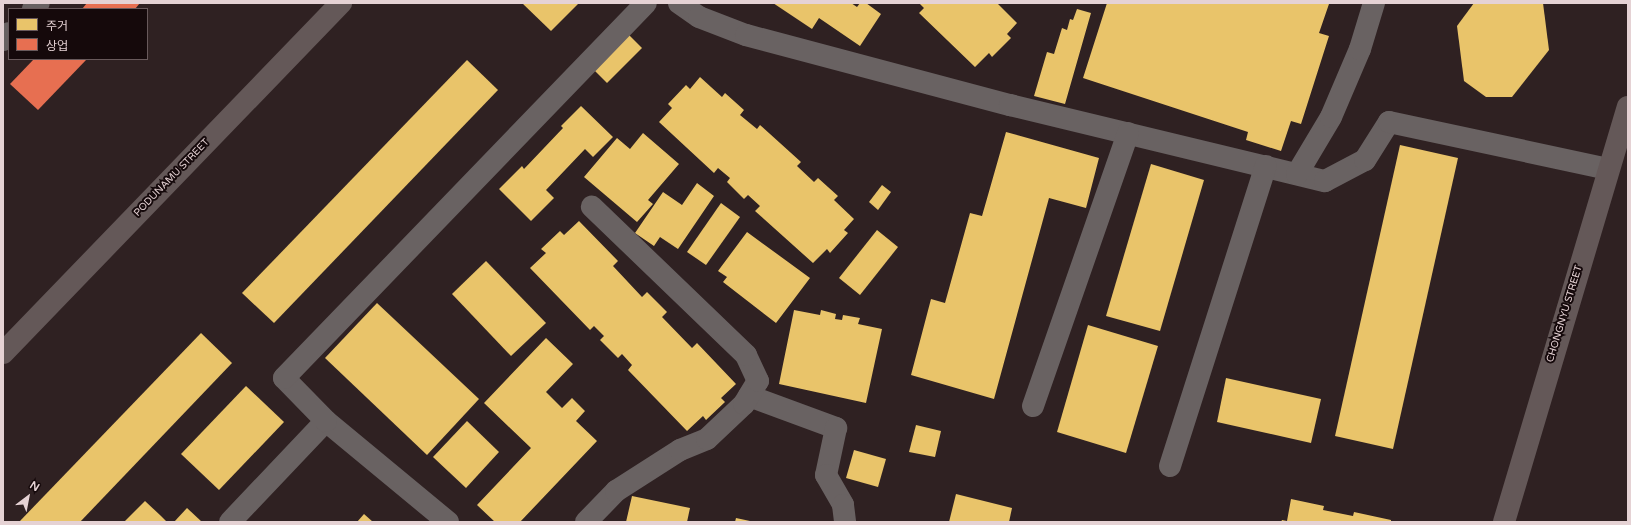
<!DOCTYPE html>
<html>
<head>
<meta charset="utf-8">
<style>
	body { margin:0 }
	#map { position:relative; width:1631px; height:525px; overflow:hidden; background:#2f2122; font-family:"Varela Round","Noto Sans KR",sans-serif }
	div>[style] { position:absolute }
	.homes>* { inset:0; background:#e9c46a }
	.shops>* { inset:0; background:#e76f51 }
	.minor>* { height:22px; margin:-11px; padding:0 11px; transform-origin:11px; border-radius:11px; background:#696262 }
	.major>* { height:22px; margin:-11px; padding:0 11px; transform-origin:11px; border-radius:11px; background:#645858 }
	span { translate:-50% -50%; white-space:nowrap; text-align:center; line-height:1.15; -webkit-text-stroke:4px #15090b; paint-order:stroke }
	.street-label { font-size:10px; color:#e5d2d4 }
	.frame { position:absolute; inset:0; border:4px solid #e5d2d4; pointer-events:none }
	.legend { position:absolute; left:8px; top:8px; width:140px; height:52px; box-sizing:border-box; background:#15090b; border:1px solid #68595b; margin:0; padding:5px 7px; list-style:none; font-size:12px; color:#e5d2d4 }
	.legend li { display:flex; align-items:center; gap:8px; height:20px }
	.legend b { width:20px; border:1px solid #68595b }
	.north { position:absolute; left:8px; top:477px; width:40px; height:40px; -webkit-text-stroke:3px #15090b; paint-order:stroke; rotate:32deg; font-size:11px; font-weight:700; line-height:16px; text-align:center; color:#e5d2d4 }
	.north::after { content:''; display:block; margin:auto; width:14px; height:18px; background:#e5d2d4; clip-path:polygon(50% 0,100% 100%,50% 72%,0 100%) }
</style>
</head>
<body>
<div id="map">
	<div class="homes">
		<i style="clip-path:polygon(522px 3px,579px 3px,551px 31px)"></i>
		<i style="clip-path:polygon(773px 3px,851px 3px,857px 7px,860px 3px,866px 3px,881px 14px,860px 46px,819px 18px,812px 29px)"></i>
		<i style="clip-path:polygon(919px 3px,999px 3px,998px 4px,1017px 23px,1007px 34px,1011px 38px,992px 57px,989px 53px,975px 67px,919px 13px,924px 8px)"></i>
		<i style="clip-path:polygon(1107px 3px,1329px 4px,1319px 33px,1329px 36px,1301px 124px,1291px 121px,1281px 151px,1246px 140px,1248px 132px,1083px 78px)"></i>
		<i style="clip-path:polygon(1474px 3px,1543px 3px,1549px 50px,1512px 97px,1486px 97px,1464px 81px,1457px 26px)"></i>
		<i style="clip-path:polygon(1077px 9px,1091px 13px,1065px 104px,1034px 96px,1047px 52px,1054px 54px,1062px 28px,1067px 30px,1070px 19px,1073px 20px)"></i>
		<i style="clip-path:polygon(628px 34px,642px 48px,607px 83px,593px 69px)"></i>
		<i style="clip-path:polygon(467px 60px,498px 90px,274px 323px,242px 293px)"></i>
		<i style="clip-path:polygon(700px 77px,722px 97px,725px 93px,744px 110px,740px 115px,757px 129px,760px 125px,801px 162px,797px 166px,814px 182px,818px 178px,838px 196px,834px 200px,854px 219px,844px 230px,848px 233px,830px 253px,827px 249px,813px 263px,755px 211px,760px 206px,748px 195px,744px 199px,727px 182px,730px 178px,718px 168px,714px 173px,659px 122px,672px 108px,668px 104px,686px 85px,690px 89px)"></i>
		<i style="clip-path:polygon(581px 106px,613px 137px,593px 157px,585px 149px,546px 190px,554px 198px,531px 221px,499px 189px,522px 166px,524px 169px,563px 128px,561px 126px)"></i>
		<i style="clip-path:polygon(1006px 132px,1099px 158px,1086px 208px,1049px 198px,994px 399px,911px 375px,931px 299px,945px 303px,970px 213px,982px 216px)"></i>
		<i style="clip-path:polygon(643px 133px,679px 164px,648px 200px,653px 204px,637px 222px,584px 177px,617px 138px,630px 149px)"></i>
		<i style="clip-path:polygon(1400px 145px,1458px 158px,1393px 449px,1335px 436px)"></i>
		<i style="clip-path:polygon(1151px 164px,1204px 180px,1160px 331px,1106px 316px)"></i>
		<i style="clip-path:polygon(697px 183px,714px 196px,678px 249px,660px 237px,654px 246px,635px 233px,663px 192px,682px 205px)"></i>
		<i style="clip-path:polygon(882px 185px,891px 192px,878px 210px,869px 202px)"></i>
		<i style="clip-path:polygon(721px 203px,740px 217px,706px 265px,687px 252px)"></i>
		<i style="clip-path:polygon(579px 221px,618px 261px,613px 266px,642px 297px,647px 292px,667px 312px,662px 317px,692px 348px,697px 343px,736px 384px,721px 398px,725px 402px,706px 420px,703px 416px,687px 431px,628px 370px,632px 365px,622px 354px,618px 358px,600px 340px,604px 336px,594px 326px,590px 330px,530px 268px,546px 253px,541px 249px,560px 231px,564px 235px)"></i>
		<i style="clip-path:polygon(877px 230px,898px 247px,860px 295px,839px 278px)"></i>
		<i style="clip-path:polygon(747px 232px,810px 278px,776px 323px,723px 282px,727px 277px,718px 271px)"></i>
		<i style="clip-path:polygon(486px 261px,546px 323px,511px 356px,452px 294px)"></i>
		<i style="clip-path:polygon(377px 303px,479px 399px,427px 455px,325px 358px)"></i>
		<i style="clip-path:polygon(794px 310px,820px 315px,821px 310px,836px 314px,835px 319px,842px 320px,843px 315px,860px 318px,858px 324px,882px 329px,866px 403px,779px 384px)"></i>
		<i style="clip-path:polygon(1088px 325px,1158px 346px,1126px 453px,1057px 432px)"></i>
		<i style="clip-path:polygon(201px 333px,232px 363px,80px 522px,19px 522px)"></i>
		<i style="clip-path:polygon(546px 338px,573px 364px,546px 392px,562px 408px,572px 398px,585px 411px,576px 421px,597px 441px,520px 522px,495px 522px,477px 505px,531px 448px,484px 403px)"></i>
		<i style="clip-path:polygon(1226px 378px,1321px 399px,1311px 443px,1217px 422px)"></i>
		<i style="clip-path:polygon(246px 386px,284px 422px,219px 490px,181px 454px)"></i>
		<i style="clip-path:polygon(467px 421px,499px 452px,466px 488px,433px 457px)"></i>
		<i style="clip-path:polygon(916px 425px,941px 431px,935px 457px,909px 452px)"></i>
		<i style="clip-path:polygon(854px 450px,886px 459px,878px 487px,846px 478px)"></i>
		<i style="clip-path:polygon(956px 494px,1012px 508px,1009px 522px,949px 522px)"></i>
		<i style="clip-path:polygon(632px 496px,690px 508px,687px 522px,626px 522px)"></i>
		<i style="clip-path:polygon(1291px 499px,1324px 506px,1323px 510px,1353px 516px,1354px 512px,1391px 520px,1391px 522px,1281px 522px,1282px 520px,1287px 521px)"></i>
		<i style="clip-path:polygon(145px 501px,161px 516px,167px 522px,124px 522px)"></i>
		<i style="clip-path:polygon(187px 508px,202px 522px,174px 522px)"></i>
		<i style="clip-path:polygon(364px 514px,373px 522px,357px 522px)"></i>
		<i style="clip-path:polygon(736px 518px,750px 521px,750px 522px,735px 522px)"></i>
	</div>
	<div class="shops">
		<i style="clip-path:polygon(87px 3px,140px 3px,135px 9px,82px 9px)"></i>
		<i style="clip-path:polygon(34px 59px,87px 59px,38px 110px,10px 84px)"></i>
	</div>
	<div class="minor">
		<i style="left:679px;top:3px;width:24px;rotate:35deg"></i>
		<i style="left:699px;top:17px;width:50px;rotate:21deg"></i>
		<i style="left:746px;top:35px;width:273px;rotate:14.9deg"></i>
		<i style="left:1010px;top:105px;width:324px;rotate:13.6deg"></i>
		<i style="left:1325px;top:181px;width:45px;rotate:-27.7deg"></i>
		<i style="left:1365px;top:160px;width:45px;rotate:-57.7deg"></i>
		<i style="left:1389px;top:122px;width:224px;rotate:12.1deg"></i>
		<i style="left:33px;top:9px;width:8px;rotate:-45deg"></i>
		<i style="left:3px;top:40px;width:9px;rotate:-49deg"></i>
		<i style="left:1297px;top:174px;width:66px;rotate:-59.2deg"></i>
		<i style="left:1331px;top:117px;width:74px;rotate:-66.9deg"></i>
		<i style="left:1360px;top:49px;width:48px;rotate:-73.1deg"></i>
		<i style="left:749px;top:396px;width:93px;rotate:20.2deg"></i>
		<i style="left:836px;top:428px;width:48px;rotate:102deg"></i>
		<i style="left:826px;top:475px;width:34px;rotate:60deg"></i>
		<i style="left:843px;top:505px;width:17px;rotate:83deg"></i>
		<i style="left:1033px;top:406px;width:289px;rotate:-70.8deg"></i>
		<i style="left:1170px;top:466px;width:315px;rotate:-72.3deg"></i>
		<i style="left:230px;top:522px;width:139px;rotate:-46.5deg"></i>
		<i style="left:448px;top:522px;width:158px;rotate:-140.4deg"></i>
		<i style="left:326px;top:421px;width:60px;rotate:-134.3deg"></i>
		<i style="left:284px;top:378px;width:521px;rotate:-46.01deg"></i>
		<i style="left:586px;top:522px;width:43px;rotate:-45.9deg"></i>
		<i style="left:616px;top:491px;width:76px;rotate:-32.6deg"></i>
		<i style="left:680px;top:450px;width:29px;rotate:-22deg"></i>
		<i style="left:707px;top:439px;width:51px;rotate:-43.4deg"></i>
		<i style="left:744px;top:404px;width:27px;rotate:-59deg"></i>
		<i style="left:758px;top:381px;width:29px;rotate:-115deg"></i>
		<i style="left:746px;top:355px;width:214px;rotate:-136.1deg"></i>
	</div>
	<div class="major">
		<i style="left:3px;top:353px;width:487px;rotate:-46deg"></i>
		<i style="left:1504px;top:522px;width:433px;rotate:-73.4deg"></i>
	</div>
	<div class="street-label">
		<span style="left:172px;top:178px;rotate:-46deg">PODUNAMU STREET</span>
		<span style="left:1565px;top:314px;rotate:-73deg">CHONGNYU STREET</span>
	</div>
	<div class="frame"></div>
	<ul class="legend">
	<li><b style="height:11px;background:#e9c46a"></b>주거</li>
	<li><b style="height:11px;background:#e76f51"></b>상업</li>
	</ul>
	<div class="north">N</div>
</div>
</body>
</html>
